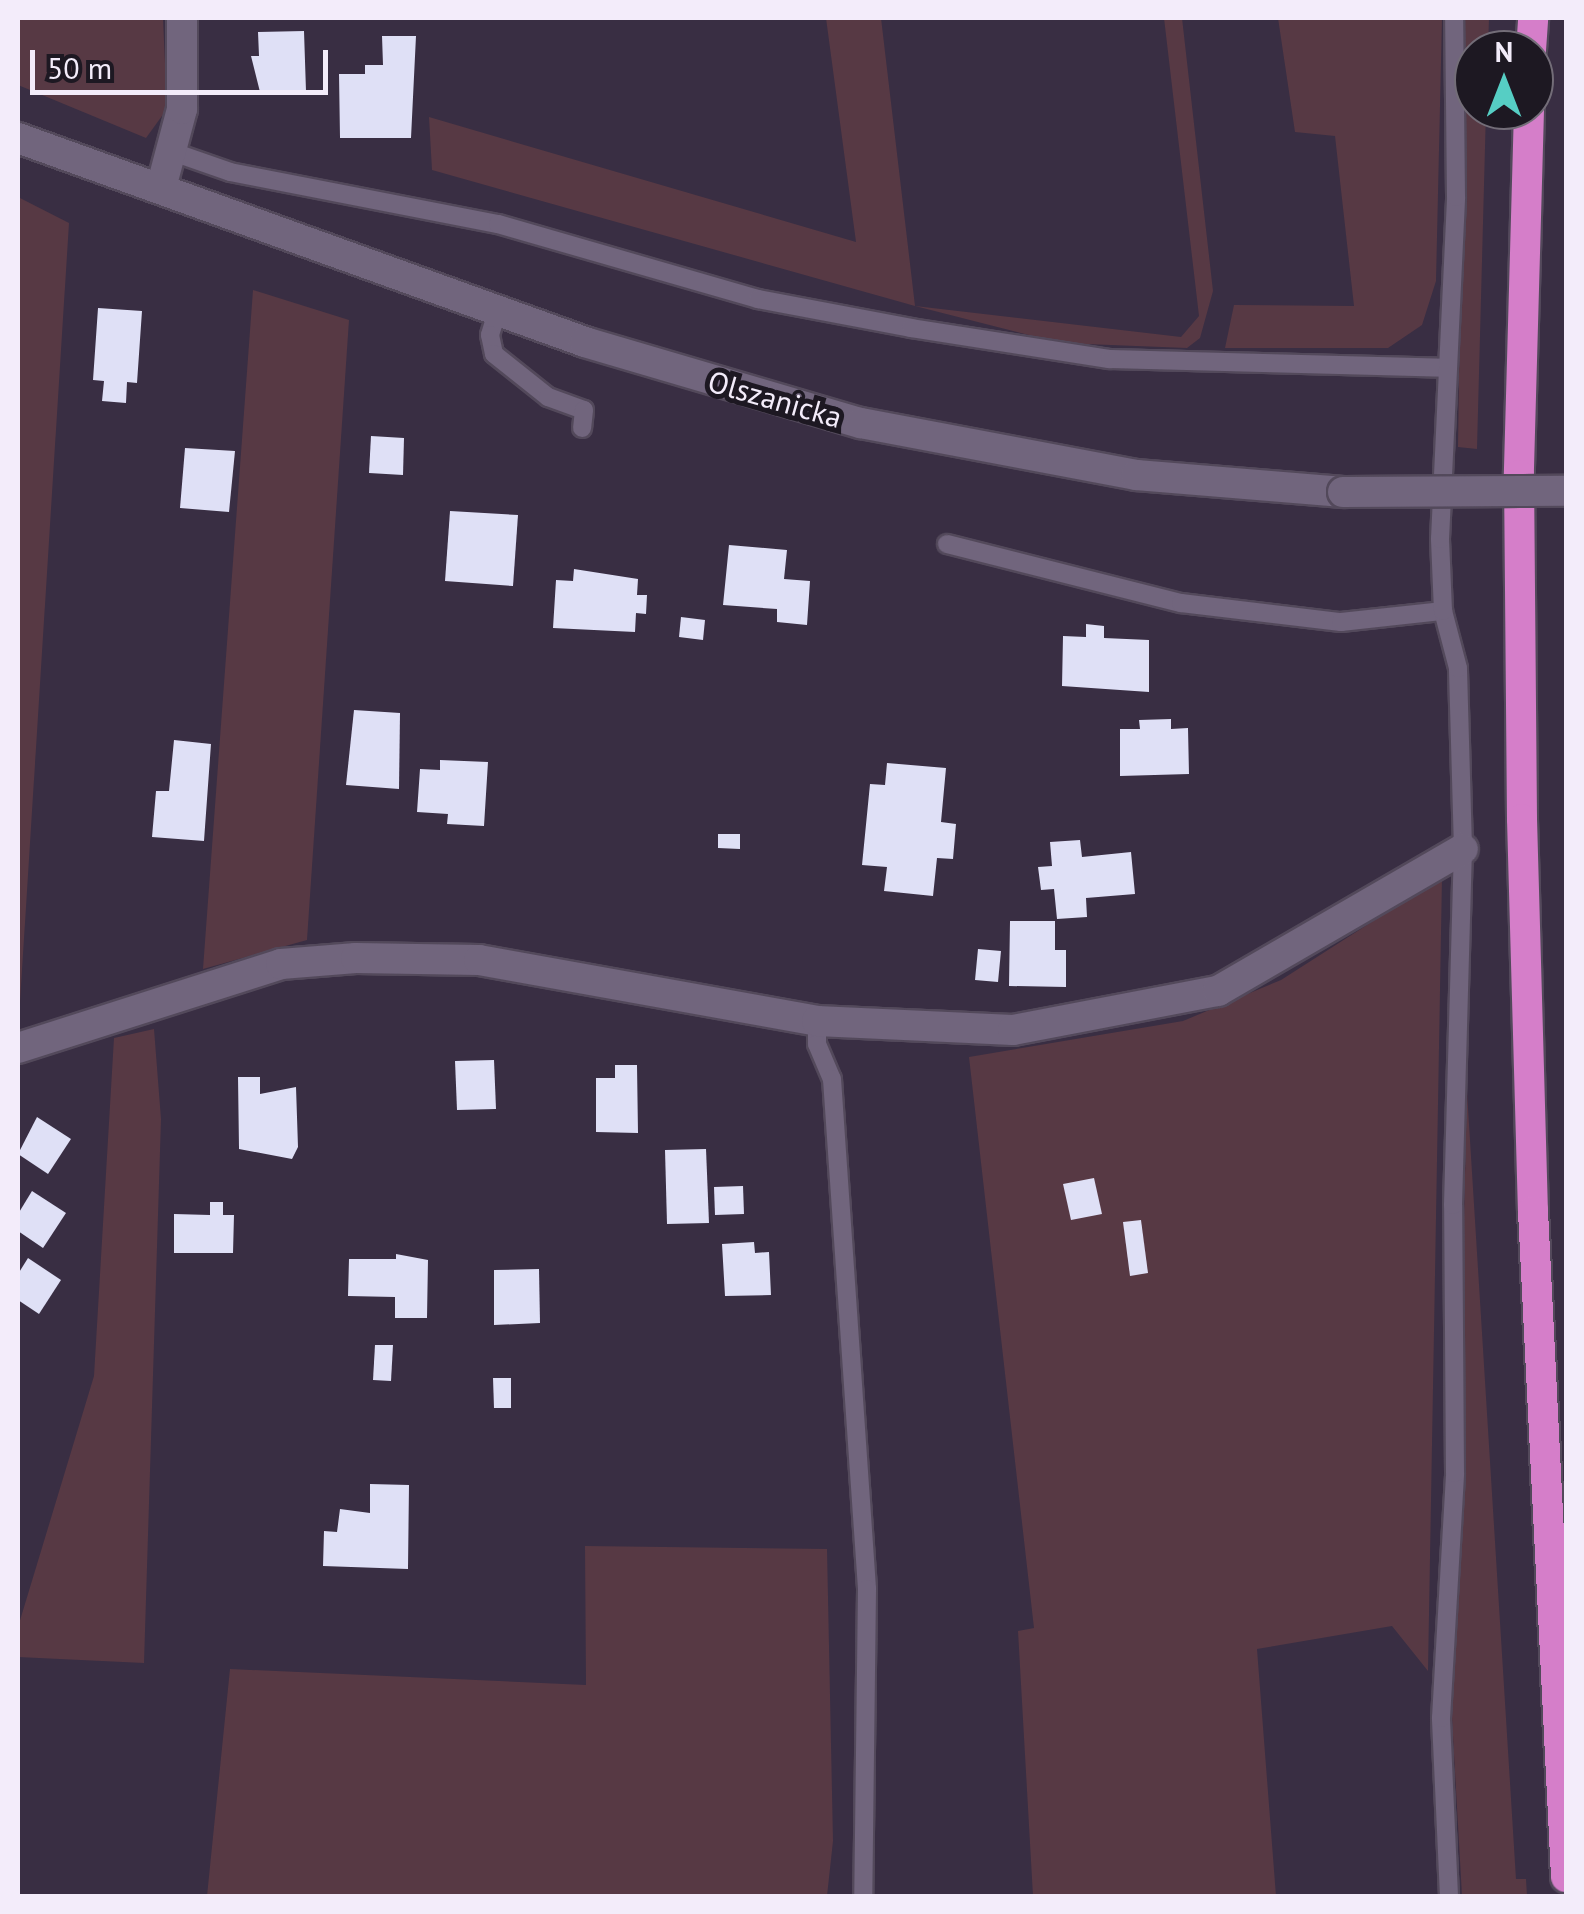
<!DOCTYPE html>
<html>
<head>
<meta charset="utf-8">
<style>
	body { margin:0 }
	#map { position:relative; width:1584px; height:1914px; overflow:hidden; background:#392e43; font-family:"PT Sans",sans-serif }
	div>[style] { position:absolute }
	.green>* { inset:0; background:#573944 }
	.building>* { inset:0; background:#dfe0f6 }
	.roads { filter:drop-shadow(2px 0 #53495b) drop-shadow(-2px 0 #53495b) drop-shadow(0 2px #53495b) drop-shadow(0 -2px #53495b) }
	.lane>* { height:18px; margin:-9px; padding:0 9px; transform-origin:9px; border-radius:9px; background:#71657d }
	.street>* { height:30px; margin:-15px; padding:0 15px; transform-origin:15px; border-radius:15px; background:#71657d }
	.secondary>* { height:30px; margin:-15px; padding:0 15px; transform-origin:15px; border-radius:15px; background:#71657d }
	.highway>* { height:30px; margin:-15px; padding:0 15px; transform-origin:15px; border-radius:15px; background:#d57ec9 }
	.bridges { filter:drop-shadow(2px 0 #53495b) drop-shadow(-2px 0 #53495b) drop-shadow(0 2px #53495b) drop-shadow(0 -2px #53495b) }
	.secondary-bridge>* { height:30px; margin:-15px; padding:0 15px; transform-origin:15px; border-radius:15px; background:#71657d }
	span { translate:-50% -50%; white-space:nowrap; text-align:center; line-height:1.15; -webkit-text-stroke:10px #1d1822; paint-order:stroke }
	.street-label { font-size:30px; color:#f3ecfa }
	.frame { position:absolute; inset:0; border:20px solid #f3ecfa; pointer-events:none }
	.north { position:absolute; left:1454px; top:30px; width:100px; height:100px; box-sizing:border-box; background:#1d1822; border:2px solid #736d78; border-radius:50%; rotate:0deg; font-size:28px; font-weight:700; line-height:40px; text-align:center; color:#f3ecfa }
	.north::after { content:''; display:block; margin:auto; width:35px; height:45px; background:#56cec4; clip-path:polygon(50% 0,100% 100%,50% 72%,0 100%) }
	.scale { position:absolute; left:30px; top:50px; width:298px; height:45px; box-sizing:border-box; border:5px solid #f3ecfa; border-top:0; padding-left:12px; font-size:30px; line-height:35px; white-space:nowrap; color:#f3ecfa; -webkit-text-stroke:8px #1d1822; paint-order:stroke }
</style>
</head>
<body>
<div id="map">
	<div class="green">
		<i style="clip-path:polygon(18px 18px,163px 18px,167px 109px,146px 138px,18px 85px)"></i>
		<i style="clip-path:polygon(826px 18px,881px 18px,915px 306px,1181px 337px,1199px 316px,1164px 18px,1182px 18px,1213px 291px,1200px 338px,1187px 348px,1060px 343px,915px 306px,432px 170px,429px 117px,856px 242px)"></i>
		<i style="clip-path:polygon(1278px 18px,1442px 18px,1436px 281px,1422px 325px,1388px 348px,1225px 348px,1234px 305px,1354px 306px,1335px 136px,1295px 132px)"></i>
		<i style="clip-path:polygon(1464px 18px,1489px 18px,1488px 50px,1474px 50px,1474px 110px,1486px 110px,1477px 449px,1458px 447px)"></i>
		<i style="clip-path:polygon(18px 197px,69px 223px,18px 1034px)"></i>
		<i style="clip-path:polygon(253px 290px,349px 320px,307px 940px,203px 969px)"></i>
		<i style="clip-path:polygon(1442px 877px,1428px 1671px,1392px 1626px,1257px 1649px,1276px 1896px,1033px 1896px,1018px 1631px,1034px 1628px,969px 1057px,1183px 1021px,1281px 980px)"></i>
		<i style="clip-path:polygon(154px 1029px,161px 1119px,144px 1663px,18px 1657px,18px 1627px,94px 1376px,114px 1038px)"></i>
		<i style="clip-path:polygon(1467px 1092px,1516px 1879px,1526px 1879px,1527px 1896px,1462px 1896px,1452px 1718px)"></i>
		<i style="clip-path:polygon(585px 1546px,827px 1549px,833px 1841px,827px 1896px,207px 1896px,230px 1669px,586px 1685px)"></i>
	</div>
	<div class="building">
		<i style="clip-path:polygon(304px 31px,306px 91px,260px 92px,251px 56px,259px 56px,258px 32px)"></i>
		<i style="clip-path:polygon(382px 36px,416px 36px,411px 138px,340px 138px,339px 74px,365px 74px,365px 65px,383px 65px)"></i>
		<i style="clip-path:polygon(98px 308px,142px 311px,137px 383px,127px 382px,126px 403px,102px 401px,104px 381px,93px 380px)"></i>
		<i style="clip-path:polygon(371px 436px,404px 438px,403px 475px,369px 473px)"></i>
		<i style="clip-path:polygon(185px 448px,235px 451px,229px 512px,180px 508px)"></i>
		<i style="clip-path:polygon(450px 511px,518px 515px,513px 586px,445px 581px)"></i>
		<i style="clip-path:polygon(729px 545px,787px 550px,784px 579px,810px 581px,807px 625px,777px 622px,777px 609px,723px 605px)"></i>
		<i style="clip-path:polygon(574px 569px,638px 579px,637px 595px,647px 595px,646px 614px,636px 613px,635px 632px,553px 628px,556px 580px,573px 581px)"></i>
		<i style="clip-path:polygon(681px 617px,705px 620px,703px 640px,679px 637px)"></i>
		<i style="clip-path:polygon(1086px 624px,1104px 626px,1104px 638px,1149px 640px,1149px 692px,1062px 686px,1063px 636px,1086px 637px)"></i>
		<i style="clip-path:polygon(354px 710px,400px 713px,399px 789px,346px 785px)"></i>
		<i style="clip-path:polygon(1171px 719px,1171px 729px,1188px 728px,1189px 774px,1120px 776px,1120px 729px,1140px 729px,1139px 720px)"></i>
		<i style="clip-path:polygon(174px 740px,211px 744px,204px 841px,152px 837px,156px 791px,169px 791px)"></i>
		<i style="clip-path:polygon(440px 760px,488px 762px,484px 826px,447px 824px,448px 814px,417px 812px,420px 769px,440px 770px)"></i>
		<i style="clip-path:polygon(887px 763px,946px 768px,941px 822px,956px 824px,953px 859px,937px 858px,933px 896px,884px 891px,887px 867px,862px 865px,870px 784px,885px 785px)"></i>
		<i style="clip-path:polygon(718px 834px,740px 834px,740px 849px,718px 848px)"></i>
		<i style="clip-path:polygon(1080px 840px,1082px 857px,1131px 852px,1135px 894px,1086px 898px,1087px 917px,1057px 919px,1054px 889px,1041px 890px,1038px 867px,1052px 866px,1050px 842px)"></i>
		<i style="clip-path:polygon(1010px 921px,1055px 921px,1055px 950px,1066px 950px,1066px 987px,1009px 986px)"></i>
		<i style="clip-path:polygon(978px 949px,1001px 951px,998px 982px,975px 980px)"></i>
		<i style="clip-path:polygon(494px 1060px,496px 1109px,457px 1110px,455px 1061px)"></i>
		<i style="clip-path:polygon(615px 1065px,637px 1065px,638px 1133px,596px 1132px,596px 1078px,615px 1078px)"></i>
		<i style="clip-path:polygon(238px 1077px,260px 1077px,260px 1094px,296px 1087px,298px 1147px,292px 1159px,239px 1149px)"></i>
		<i style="clip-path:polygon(37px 1117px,71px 1139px,48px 1174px,18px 1154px)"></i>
		<i style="clip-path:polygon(706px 1149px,709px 1223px,667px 1224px,665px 1150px)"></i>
		<i style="clip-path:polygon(1094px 1178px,1102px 1214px,1071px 1220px,1063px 1184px)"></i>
		<i style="clip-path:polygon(743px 1186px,744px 1214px,715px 1215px,714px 1187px)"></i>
		<i style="clip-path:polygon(32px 1191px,66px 1213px,43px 1248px,18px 1231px,18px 1214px)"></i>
		<i style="clip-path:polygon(210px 1202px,223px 1202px,223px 1215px,234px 1215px,233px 1253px,174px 1253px,174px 1214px,210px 1215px)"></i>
		<i style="clip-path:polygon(1141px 1220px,1148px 1273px,1130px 1276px,1123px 1222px)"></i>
		<i style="clip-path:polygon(754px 1242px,755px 1253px,769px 1252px,771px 1295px,725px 1296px,722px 1244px)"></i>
		<i style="clip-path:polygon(396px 1254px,428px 1260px,427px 1318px,395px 1318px,395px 1297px,348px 1296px,349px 1259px,396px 1259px)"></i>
		<i style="clip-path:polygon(28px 1258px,61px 1280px,39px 1314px,18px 1300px,18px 1274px)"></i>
		<i style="clip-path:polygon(539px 1269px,540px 1323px,494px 1325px,494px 1270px)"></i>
		<i style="clip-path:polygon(375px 1345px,393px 1345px,391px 1381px,373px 1380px)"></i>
		<i style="clip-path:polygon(493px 1378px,511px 1378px,511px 1408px,494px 1408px)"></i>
		<i style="clip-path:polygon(370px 1484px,409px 1485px,408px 1569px,323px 1566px,324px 1531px,337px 1532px,340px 1509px,370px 1513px)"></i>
	</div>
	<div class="roads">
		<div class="lane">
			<i style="left:173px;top:152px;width:60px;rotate:19.3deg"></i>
			<i style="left:230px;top:172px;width:273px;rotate:11deg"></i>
			<i style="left:498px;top:224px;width:271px;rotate:16.1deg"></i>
			<i style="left:758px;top:299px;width:156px;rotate:10.7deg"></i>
			<i style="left:911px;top:328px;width:201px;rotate:8.9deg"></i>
			<i style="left:1110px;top:359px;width:335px;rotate:1.5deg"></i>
			<i style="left:497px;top:312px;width:24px;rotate:107deg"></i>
			<i style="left:490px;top:335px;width:19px;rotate:78deg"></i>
			<i style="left:494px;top:354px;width:69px;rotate:38.5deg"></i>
			<i style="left:548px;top:397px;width:38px;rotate:20deg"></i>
			<i style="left:584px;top:410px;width:18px;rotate:96deg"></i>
			<i style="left:947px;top:544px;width:241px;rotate:14.2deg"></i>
			<i style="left:1181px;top:603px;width:161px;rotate:6.8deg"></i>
			<i style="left:1341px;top:622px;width:103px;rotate:-6.2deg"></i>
			<i style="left:817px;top:1021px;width:23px;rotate:90deg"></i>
			<i style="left:817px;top:1044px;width:38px;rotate:67deg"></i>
			<i style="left:832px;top:1079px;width:511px;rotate:86.07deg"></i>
			<i style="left:867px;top:1589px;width:307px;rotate:90.7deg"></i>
			<i style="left:1449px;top:1896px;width:178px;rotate:-92.6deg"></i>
			<i style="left:1441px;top:1718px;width:245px;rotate:-86.7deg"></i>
			<i style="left:1455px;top:1473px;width:268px;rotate:-90.4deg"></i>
			<i style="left:1453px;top:1205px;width:356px;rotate:-88.4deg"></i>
			<i style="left:1463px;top:849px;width:181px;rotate:-91.6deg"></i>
			<i style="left:1458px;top:668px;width:59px;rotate:-104.7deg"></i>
			<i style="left:1443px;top:611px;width:72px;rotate:-92.4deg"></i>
			<i style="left:1440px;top:539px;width:342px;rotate:-87.3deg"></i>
			<i style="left:1456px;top:197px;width:179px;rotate:-90.6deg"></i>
		</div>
		<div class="street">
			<i style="left:161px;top:188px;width:82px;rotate:-75.1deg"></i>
			<i style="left:182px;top:109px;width:91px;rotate:-90deg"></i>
			<i style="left:18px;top:1048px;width:276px;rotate:-17.7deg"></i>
			<i style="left:281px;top:964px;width:75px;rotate:-4.6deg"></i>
			<i style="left:356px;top:958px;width:123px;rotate:0.9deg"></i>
			<i style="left:479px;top:960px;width:343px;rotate:10.2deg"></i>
			<i style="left:817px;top:1021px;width:196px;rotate:2.6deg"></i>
			<i style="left:1013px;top:1030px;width:209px;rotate:-10.8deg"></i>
			<i style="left:1218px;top:991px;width:283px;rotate:-30.1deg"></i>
		</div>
		<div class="secondary">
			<i style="left:18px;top:138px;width:603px;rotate:19.79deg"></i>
			<i style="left:585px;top:342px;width:288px;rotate:16.4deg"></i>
			<i style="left:861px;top:423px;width:280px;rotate:10.7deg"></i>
			<i style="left:1136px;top:475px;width:208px;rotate:4.7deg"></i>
		</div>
		<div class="highway">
			<i style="left:1531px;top:50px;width:32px;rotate:-86deg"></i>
			<i style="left:1529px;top:110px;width:365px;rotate:91.6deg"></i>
			<i style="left:1519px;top:475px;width:344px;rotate:89.5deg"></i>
			<i style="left:1522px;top:819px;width:392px;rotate:88.4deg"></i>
			<i style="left:1533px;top:1211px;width:667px;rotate:87.16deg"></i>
		</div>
	</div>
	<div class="bridges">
		<div class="secondary-bridge">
			<i style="left:1343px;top:492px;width:223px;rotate:-0.3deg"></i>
		</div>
	</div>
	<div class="street-label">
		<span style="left:775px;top:399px;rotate:16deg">Olszanicka</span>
	</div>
	<div class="frame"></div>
	<div class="north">N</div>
	<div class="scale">50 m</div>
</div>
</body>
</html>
